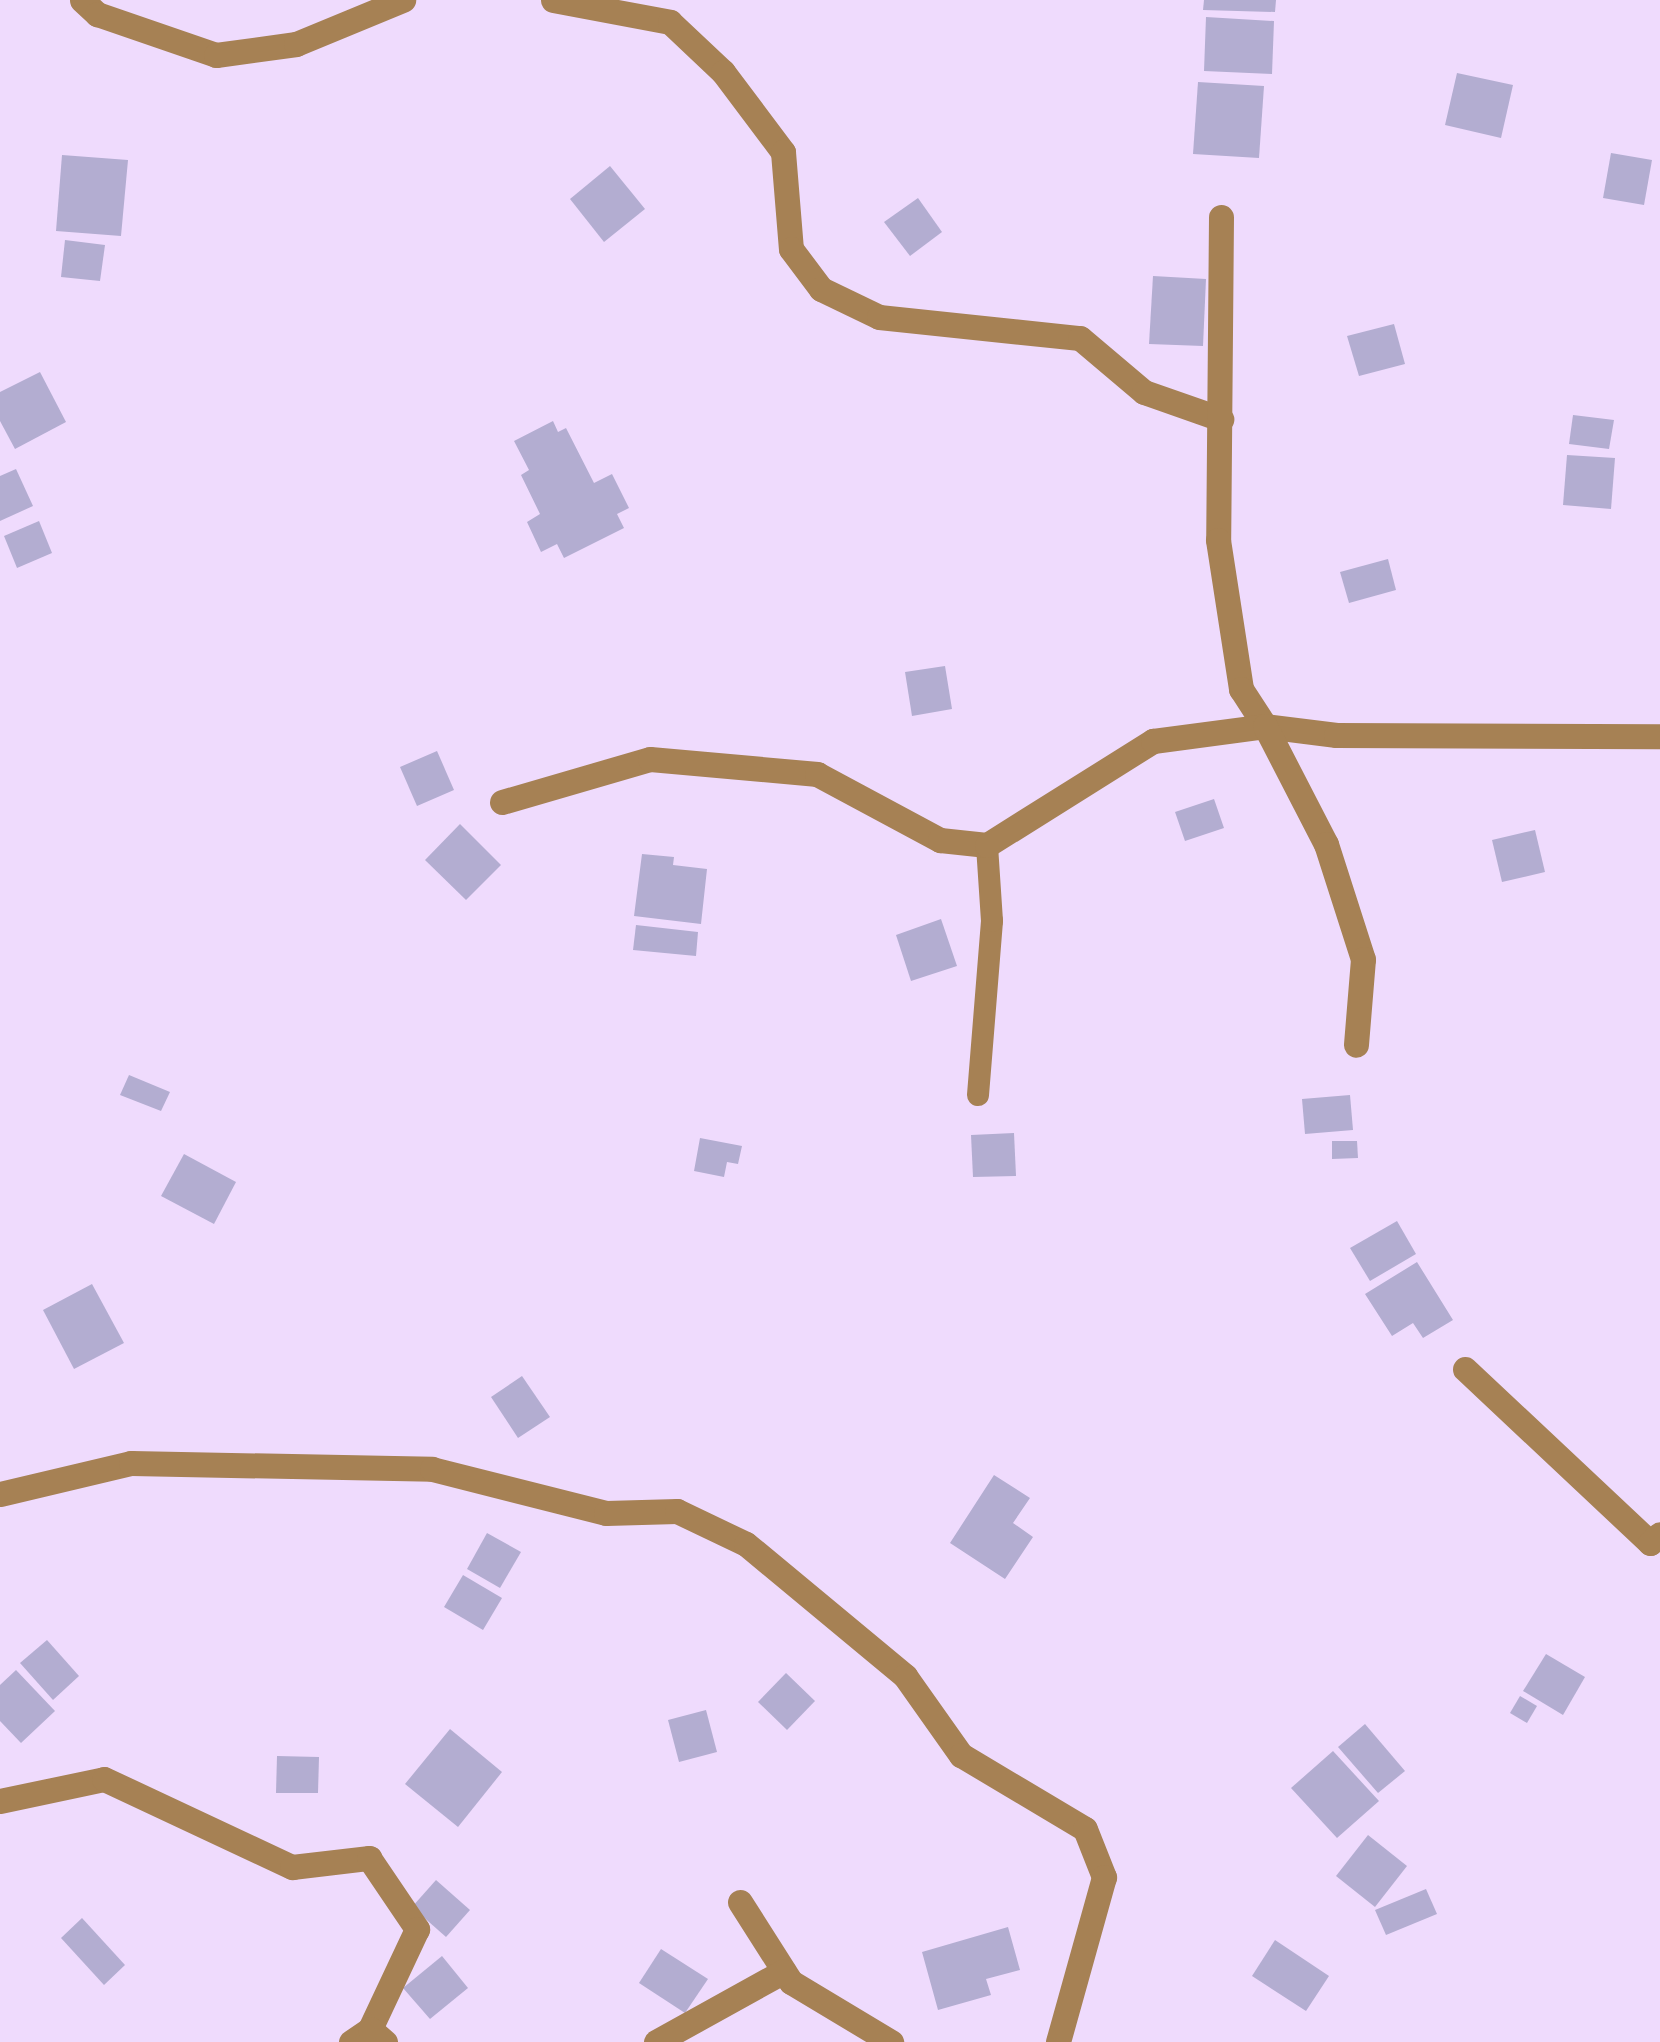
<!DOCTYPE html>
<html>
<head>
<meta charset="utf-8">
<style>
	body { margin:0 }
	#map { position:relative; width:1660px; height:2042px; overflow:hidden; background:#efdbfd; font-family:Mulish,sans-serif }
	div>[style] { position:absolute }
	.building>* { inset:0; background:#b3add1 }
	.lane>* { height:22px; margin:-11px; padding:0 11px; transform-origin:11px; border-radius:11px; background:#a68154 }
	.street>* { height:25px; margin:-12.5px; padding:0 12.5px; transform-origin:12.5px; border-radius:12.5px; background:#a68154 }
	span { translate:-50% -50%; white-space:nowrap; text-align:center; line-height:1.15; -webkit-text-stroke:8px #efdbfd; paint-order:stroke }
</style>
</head>
<body>
<div id="map">
	<div class="building">
		<i style="clip-path:polygon(1204px 0,1276px 0,1275px 12px,1203px 10px)"></i>
		<i style="clip-path:polygon(1206px 17px,1274px 21px,1272px 74px,1204px 71px)"></i>
		<i style="clip-path:polygon(1457px 73px,1513px 85px,1501px 138px,1445px 125px)"></i>
		<i style="clip-path:polygon(1198px 82px,1264px 86px,1259px 158px,1193px 154px)"></i>
		<i style="clip-path:polygon(1611px 153px,1652px 160px,1644px 205px,1603px 198px)"></i>
		<i style="clip-path:polygon(62px 155px,128px 160px,121px 236px,56px 231px)"></i>
		<i style="clip-path:polygon(610px 166px,645px 209px,604px 242px,570px 199px)"></i>
		<i style="clip-path:polygon(918px 198px,942px 232px,910px 256px,884px 222px)"></i>
		<i style="clip-path:polygon(65px 240px,105px 245px,100px 281px,61px 277px)"></i>
		<i style="clip-path:polygon(1153px 276px,1206px 279px,1203px 346px,1149px 344px)"></i>
		<i style="clip-path:polygon(1394px 324px,1405px 364px,1359px 376px,1347px 336px)"></i>
		<i style="clip-path:polygon(40px 372px,66px 422px,15px 449px,0 421px,0 392px)"></i>
		<i style="clip-path:polygon(1573px 415px,1614px 420px,1609px 449px,1569px 444px)"></i>
		<i style="clip-path:polygon(553px 421px,558px 432px,566px 428px,594px 483px,612px 474px,629px 508px,617px 514px,624px 528px,564px 558px,557px 544px,541px 552px,527px 522px,540px 514px,521px 475px,529px 470px,514px 441px)"></i>
		<i style="clip-path:polygon(1567px 455px,1615px 458px,1611px 509px,1563px 505px)"></i>
		<i style="clip-path:polygon(16px 469px,33px 506px,0 521px,0 476px)"></i>
		<i style="clip-path:polygon(39px 521px,52px 553px,17px 568px,4px 536px)"></i>
		<i style="clip-path:polygon(1388px 559px,1396px 590px,1349px 603px,1340px 572px)"></i>
		<i style="clip-path:polygon(945px 666px,952px 709px,912px 716px,905px 672px)"></i>
		<i style="clip-path:polygon(437px 751px,454px 790px,417px 806px,400px 767px)"></i>
		<i style="clip-path:polygon(1214px 799px,1224px 828px,1185px 841px,1175px 812px)"></i>
		<i style="clip-path:polygon(460px 824px,501px 865px,466px 900px,425px 860px)"></i>
		<i style="clip-path:polygon(1535px 830px,1545px 872px,1502px 882px,1492px 840px)"></i>
		<i style="clip-path:polygon(642px 854px,674px 857px,673px 865px,707px 869px,701px 924px,634px 916px)"></i>
		<i style="clip-path:polygon(941px 919px,957px 966px,911px 981px,896px 935px)"></i>
		<i style="clip-path:polygon(636px 925px,698px 932px,696px 956px,633px 950px)"></i>
		<i style="clip-path:polygon(129px 1075px,170px 1092px,161px 1111px,120px 1095px)"></i>
		<i style="clip-path:polygon(1350px 1095px,1353px 1130px,1305px 1134px,1302px 1099px)"></i>
		<i style="clip-path:polygon(1014px 1133px,1016px 1176px,973px 1177px,971px 1135px)"></i>
		<i style="clip-path:polygon(700px 1138px,742px 1146px,738px 1164px,727px 1162px,724px 1177px,694px 1171px)"></i>
		<i style="clip-path:polygon(1332px 1141px,1357px 1141px,1358px 1158px,1332px 1159px)"></i>
		<i style="clip-path:polygon(184px 1154px,236px 1182px,214px 1224px,161px 1196px)"></i>
		<i style="clip-path:polygon(1397px 1221px,1416px 1254px,1370px 1281px,1350px 1248px)"></i>
		<i style="clip-path:polygon(1417px 1262px,1453px 1320px,1423px 1338px,1413px 1323px,1392px 1336px,1365px 1294px)"></i>
		<i style="clip-path:polygon(92px 1284px,124px 1343px,74px 1369px,43px 1310px)"></i>
		<i style="clip-path:polygon(522px 1376px,550px 1417px,518px 1438px,491px 1397px)"></i>
		<i style="clip-path:polygon(994px 1475px,1030px 1498px,1013px 1523px,1033px 1537px,1005px 1579px,950px 1543px)"></i>
		<i style="clip-path:polygon(487px 1533px,521px 1552px,500px 1588px,467px 1569px)"></i>
		<i style="clip-path:polygon(463px 1575px,502px 1598px,483px 1630px,444px 1607px)"></i>
		<i style="clip-path:polygon(47px 1640px,79px 1676px,53px 1700px,20px 1663px)"></i>
		<i style="clip-path:polygon(1546px 1654px,1585px 1677px,1563px 1715px,1523px 1691px)"></i>
		<i style="clip-path:polygon(16px 1670px,55px 1711px,21px 1743px,0 1721px,0 1685px)"></i>
		<i style="clip-path:polygon(786px 1673px,815px 1701px,787px 1730px,758px 1702px)"></i>
		<i style="clip-path:polygon(1520px 1696px,1537px 1706px,1527px 1723px,1510px 1713px)"></i>
		<i style="clip-path:polygon(706px 1710px,717px 1752px,679px 1762px,668px 1720px)"></i>
		<i style="clip-path:polygon(1365px 1724px,1405px 1771px,1378px 1793px,1338px 1747px)"></i>
		<i style="clip-path:polygon(450px 1729px,502px 1772px,458px 1827px,405px 1784px)"></i>
		<i style="clip-path:polygon(1333px 1751px,1379px 1801px,1337px 1838px,1291px 1788px)"></i>
		<i style="clip-path:polygon(277px 1756px,319px 1757px,318px 1793px,276px 1793px)"></i>
		<i style="clip-path:polygon(1368px 1835px,1407px 1866px,1375px 1907px,1336px 1876px)"></i>
		<i style="clip-path:polygon(436px 1880px,470px 1910px,446px 1937px,412px 1907px)"></i>
		<i style="clip-path:polygon(1426px 1889px,1437px 1914px,1386px 1935px,1375px 1910px)"></i>
		<i style="clip-path:polygon(82px 1918px,125px 1965px,104px 1985px,61px 1938px)"></i>
		<i style="clip-path:polygon(1008px 1927px,1020px 1970px,986px 1979px,991px 1995px,938px 2010px,922px 1952px)"></i>
		<i style="clip-path:polygon(1275px 1940px,1329px 1976px,1306px 2011px,1252px 1976px)"></i>
		<i style="clip-path:polygon(661px 1949px,708px 1979px,685px 2013px,639px 1983px)"></i>
		<i style="clip-path:polygon(442px 1956px,468px 1988px,430px 2019px,403px 1988px)"></i>
	</div>
	<div class="lane">
		<i style="left:978px;top:1095px;width:175px;rotate:-85.4deg"></i>
		<i style="left:992px;top:921px;width:76px;rotate:-93.8deg"></i>
	</div>
	<div class="street">
		<i style="left:82px;top:0;width:21px;rotate:43deg"></i>
		<i style="left:97px;top:14px;width:126px;rotate:19deg"></i>
		<i style="left:216px;top:55px;width:81px;rotate:-7.8deg"></i>
		<i style="left:296px;top:44px;width:116px;rotate:-22.4deg"></i>
		<i style="left:553px;top:0;width:119px;rotate:10.6deg"></i>
		<i style="left:670px;top:22px;width:73px;rotate:43.3deg"></i>
		<i style="left:723px;top:72px;width:100px;rotate:53.1deg"></i>
		<i style="left:783px;top:152px;width:97px;rotate:85.3deg"></i>
		<i style="left:791px;top:249px;width:50px;rotate:53.1deg"></i>
		<i style="left:821px;top:289px;width:64px;rotate:25.8deg"></i>
		<i style="left:879px;top:317px;width:202px;rotate:6deg"></i>
		<i style="left:1080px;top:338px;width:84px;rotate:40.2deg"></i>
		<i style="left:1144px;top:392px;width:82px;rotate:19.3deg"></i>
		<i style="left:1221px;top:217px;width:323px;rotate:90.5deg"></i>
		<i style="left:1218px;top:540px;width:151px;rotate:81.2deg"></i>
		<i style="left:1241px;top:689px;width:44px;rotate:57deg"></i>
		<i style="left:1265px;top:726px;width:72px;rotate:7.2deg"></i>
		<i style="left:1336px;top:735px;width:324px;rotate:0.2deg"></i>
		<i style="left:502px;top:802px;width:154px;rotate:-16.2deg"></i>
		<i style="left:650px;top:759px;width:168px;rotate:5.1deg"></i>
		<i style="left:817px;top:774px;width:140px;rotate:28.2deg"></i>
		<i style="left:940px;top:840px;width:47px;rotate:6.1deg"></i>
		<i style="left:987px;top:845px;width:196px;rotate:-32.1deg"></i>
		<i style="left:1153px;top:741px;width:113px;rotate:-7.6deg"></i>
		<i style="left:1265px;top:726px;width:133px;rotate:62.7deg"></i>
		<i style="left:1326px;top:844px;width:121px;rotate:72.2deg"></i>
		<i style="left:1363px;top:959px;width:86px;rotate:94.7deg"></i>
		<i style="left:1465px;top:1369px;width:254px;rotate:43.2deg"></i>
		<i style="left:1650px;top:1543px;width:13px;rotate:-42deg"></i>
		<i style="left:0;top:1494px;width:135px;rotate:-13.3deg"></i>
		<i style="left:131px;top:1463px;width:301px;rotate:1.1deg"></i>
		<i style="left:432px;top:1469px;width:179px;rotate:14.2deg"></i>
		<i style="left:606px;top:1513px;width:71px;rotate:-1.6deg"></i>
		<i style="left:677px;top:1511px;width:76px;rotate:25.6deg"></i>
		<i style="left:746px;top:1544px;width:207px;rotate:39.7deg"></i>
		<i style="left:905px;top:1676px;width:97px;rotate:54.7deg"></i>
		<i style="left:961px;top:1755px;width:144px;rotate:30.8deg"></i>
		<i style="left:1085px;top:1829px;width:52px;rotate:68.4deg"></i>
		<i style="left:1104px;top:1877px;width:171px;rotate:105.6deg"></i>
		<i style="left:0;top:1801px;width:106px;rotate:-11.9deg"></i>
		<i style="left:104px;top:1779px;width:208px;rotate:25.1deg"></i>
		<i style="left:292px;top:1867px;width:78px;rotate:-6.7deg"></i>
		<i style="left:369px;top:1858px;width:86px;rotate:55.9deg"></i>
		<i style="left:417px;top:1929px;width:110px;rotate:115.2deg"></i>
		<i style="left:740px;top:1902px;width:95px;rotate:57.5deg"></i>
		<i style="left:791px;top:1982px;width:117px;rotate:31deg"></i>
		<i style="left:351px;top:2042px;width:23px;rotate:-34deg"></i>
		<i style="left:370px;top:2029px;width:20px;rotate:41deg"></i>
		<i style="left:656px;top:2042px;width:146px;rotate:-29deg"></i>
	</div>
</div>
</body>
</html>
